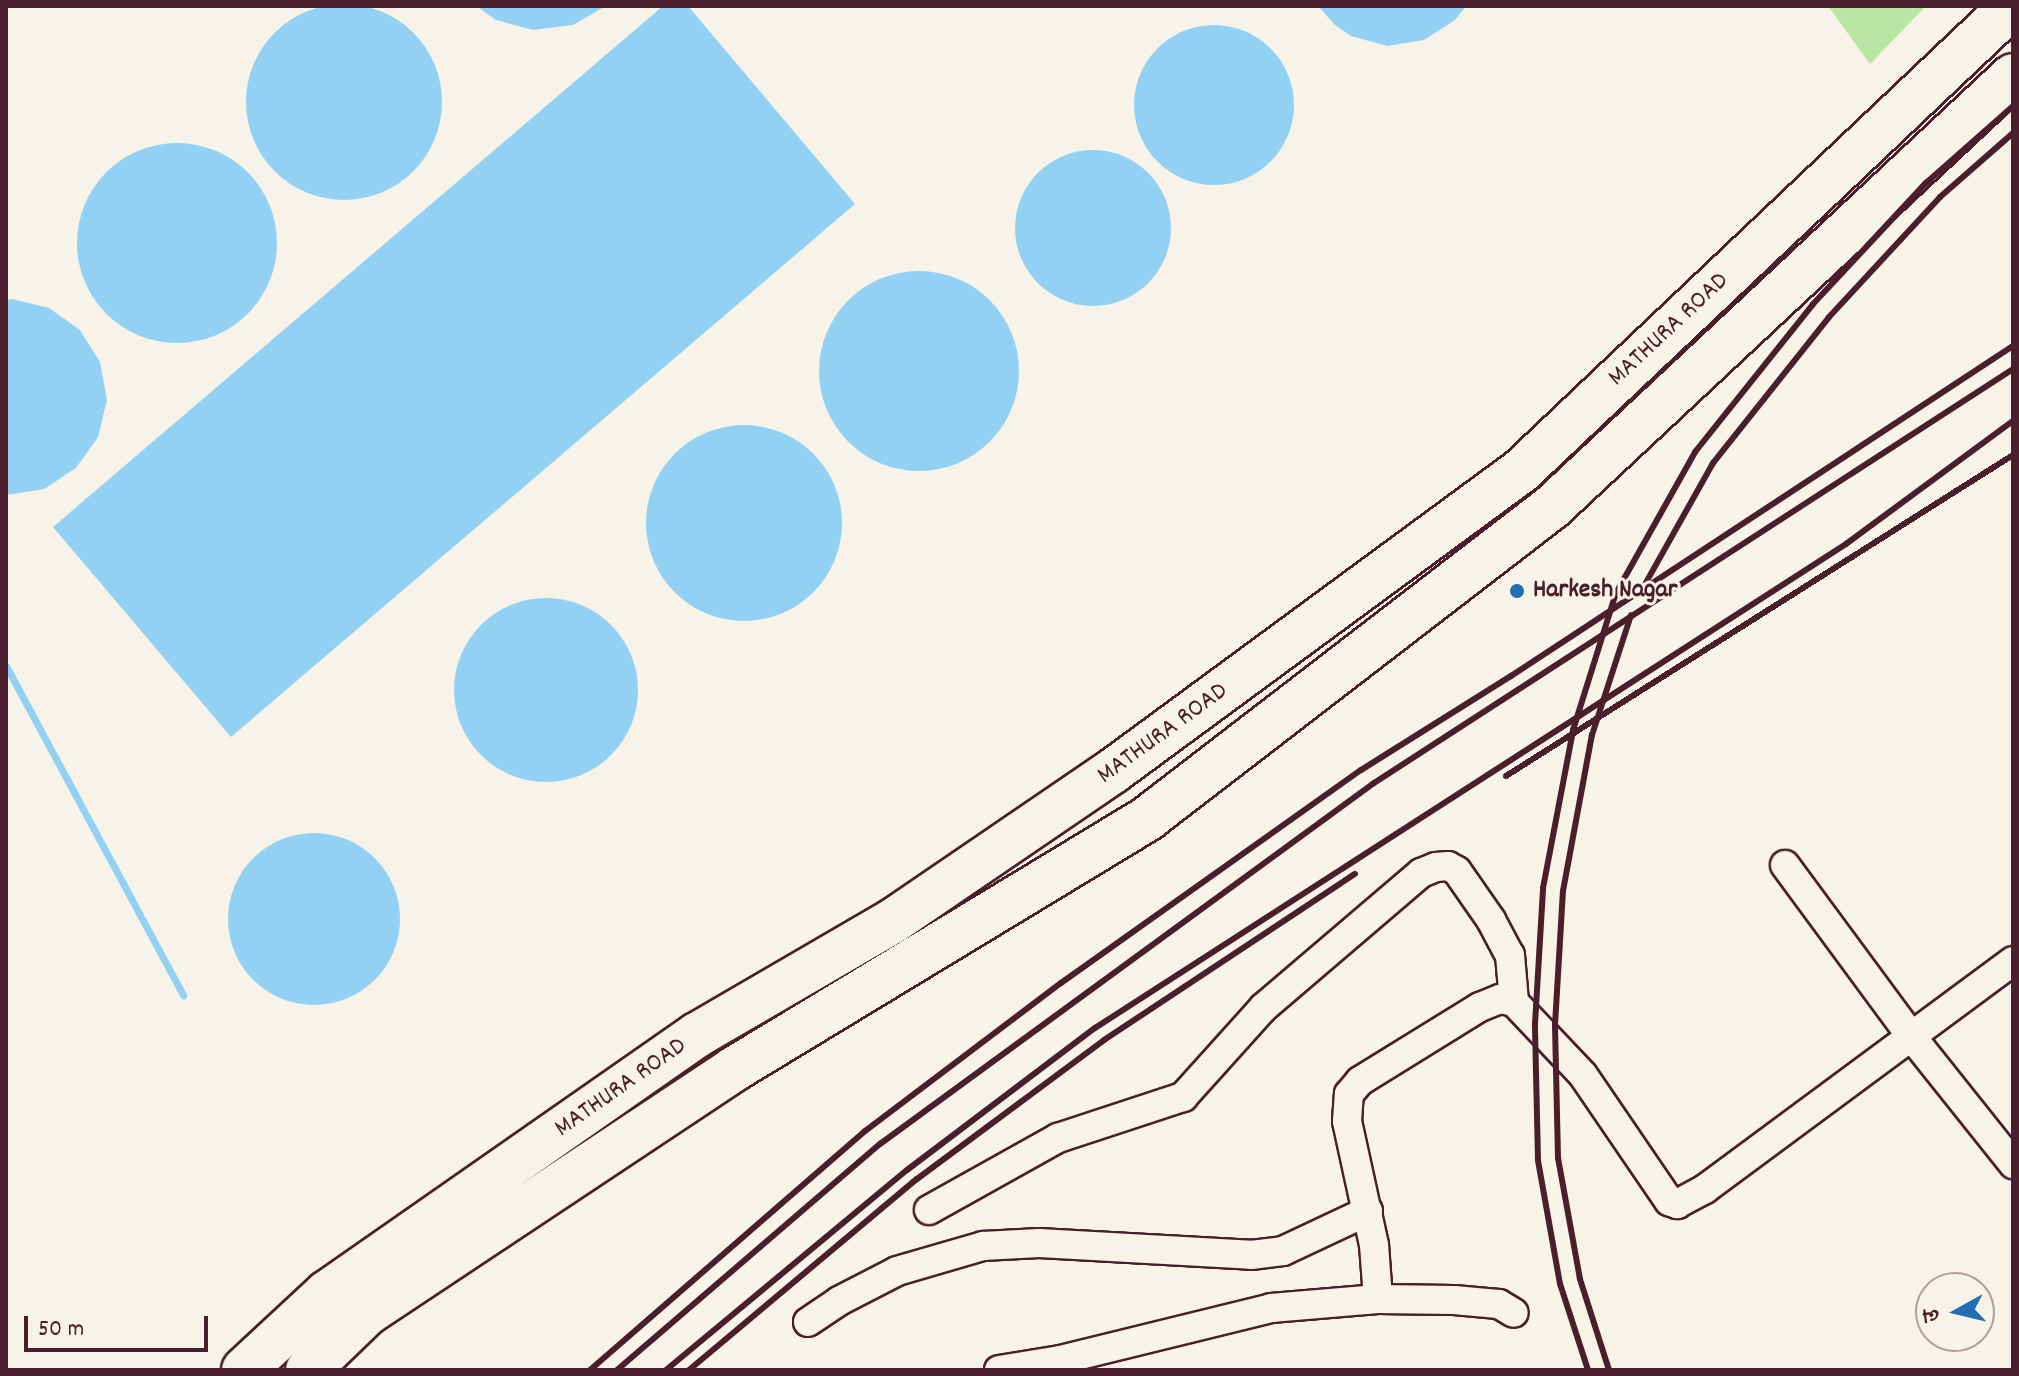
<!DOCTYPE html>
<html>
<head>
<meta charset="utf-8">
<style>
	body { margin:0 }
	#map { position:relative; width:2019px; height:1376px; overflow:hidden; background:#f7f3e8; font-family:Dekko,"Playpen Sans Deva",sans-serif }
	div>[style] { position:absolute }
	.green>* { inset:0; background:#b9e6a4 }
	.water>* { inset:0; background:#92d1f4 }
	.round { border-radius:50% }
	.stream>* { height:7px; margin:-3.5px; padding:0 3.5px; transform-origin:3.5px; border-radius:3.5px; background:#92d1f4 }
	.roads { filter:drop-shadow(2px 0 #4a1f2b) drop-shadow(-2px 0 #4a1f2b) drop-shadow(0 2px #4a1f2b) drop-shadow(0 -2px #4a1f2b) }
	.minor>* { height:28px; margin:-14px; padding:0 14px; transform-origin:14px; border-radius:14px; background:#f7f3e8 }
	.trunk>* { height:44px; margin:-22px; padding:0 22px; transform-origin:22px; border-radius:22px; background:#f7f3e8 }
	.rail>* { height:6px; margin:-3px; padding:0 3px; transform-origin:3px; border-radius:3px; background:#4a1f2b }
	.dots>* { width:22px; height:22px; translate:-50% -50%; box-sizing:border-box; border:4px solid #f7f3e8; border-radius:50% }
	span { translate:-50% -50%; white-space:nowrap; text-align:center; line-height:1.15; -webkit-text-stroke:6px #f7f3e8; paint-order:stroke }
	.street-label { font-size:26px; color:#4a1f2b }
	.poi-label { font-size:26px; color:#4a1f2b; font-weight:700 }
	.left { translate:0 -50%; text-align:left }
	.frame { position:absolute; inset:0; border:8px solid #4a1f2b; pointer-events:none }
	.north { position:absolute; left:1915px; top:1272px; width:80px; height:80px; box-sizing:border-box; background:#f7f3e8; border:2px solid #b29e9c; border-radius:50%; rotate:262deg; font-size:22px; font-weight:700; line-height:32px; text-align:center; color:#4a1f2b }
	.north::after { content:''; display:block; margin:auto; width:28px; height:36px; background:#1f6fb2; clip-path:polygon(50% 0,100% 100%,50% 72%,0 100%) }
	.scale { position:absolute; left:24px; top:1316px; width:184px; height:36px; box-sizing:border-box; border:4px solid #4a1f2b; border-top:0; padding-left:10px; font-size:24px; line-height:28px; white-space:nowrap; color:#4a1f2b; -webkit-text-stroke:6px #f7f3e8; paint-order:stroke }
</style>
</head>
<body>
<div id="map">
	<div class="green">
		<i style="clip-path:polygon(1828px 6px,1926px 6px,1870px 64px)"></i>
	</div>
	<div class="water">
		<i class="round" style="left:246px;top:4px;width:196px;height:196px"></i>
		<i style="clip-path:polygon(476px 6px,606px 6px,573px 25px,533px 30px,496px 20px)"></i>
		<i style="clip-path:polygon(663px 6px,688px 6px,855px 204px,231px 737px,53px 527px)"></i>
		<i style="clip-path:polygon(1318px 6px,1466px 6px,1455px 20px,1424px 40px,1387px 46px,1351px 36px,1335px 25px)"></i>
		<i class="round" style="left:1134px;top:25px;width:160px;height:160px"></i>
		<i class="round" style="left:77px;top:143px;width:200px;height:200px"></i>
		<i class="round" style="left:1015px;top:150px;width:156px;height:156px"></i>
		<i class="round" style="left:819px;top:271px;width:200px;height:200px"></i>
		<i style="clip-path:polygon(12px 299px,49px 308px,80px 330px,100px 362px,107px 400px,98px 437px,76px 468px,44px 489px,7px 495px,6px 300px)"></i>
		<i class="round" style="left:646px;top:425px;width:196px;height:196px"></i>
		<i class="round" style="left:454px;top:598px;width:184px;height:184px"></i>
		<i class="round" style="left:228px;top:833px;width:172px;height:172px"></i>
	</div>
	<div class="stream">
		<i style="left:6px;top:666px;width:374px;rotate:61.7deg"></i>
	</div>
	<div class="roads">
		<div class="minor">
			<i style="left:1785px;top:865px;width:212px;rotate:53.6deg"></i>
			<i style="left:1911px;top:1036px;width:164px;rotate:51.4deg"></i>
			<i style="left:929px;top:1210px;width:148px;rotate:-29.2deg"></i>
			<i style="left:1058px;top:1138px;width:132px;rotate:-18.2deg"></i>
			<i style="left:1183px;top:1097px;width:120px;rotate:-48deg"></i>
			<i style="left:1263px;top:1008px;width:208px;rotate:-40.5deg"></i>
			<i style="left:1421px;top:873px;width:16px;rotate:-22deg"></i>
			<i style="left:1436px;top:867px;width:12px;rotate:-5deg"></i>
			<i style="left:1448px;top:866px;width:10px;rotate:29deg"></i>
			<i style="left:1457px;top:871px;width:60px;rotate:55.2deg"></i>
			<i style="left:1491px;top:920px;width:40px;rotate:62deg"></i>
			<i style="left:1510px;top:955px;width:47px;rotate:85.1deg"></i>
			<i style="left:1378px;top:1299px;width:54px;rotate:-94.2deg"></i>
			<i style="left:1374px;top:1245px;width:127px;rotate:-102.3deg"></i>
			<i style="left:1347px;top:1121px;width:27px;rotate:-86deg"></i>
			<i style="left:1349px;top:1094px;width:17px;rotate:-50deg"></i>
			<i style="left:1360px;top:1081px;width:141px;rotate:-31.7deg"></i>
			<i style="left:1480px;top:1007px;width:22px;rotate:-22deg"></i>
			<i style="left:1500px;top:999px;width:14px;rotate:12deg"></i>
			<i style="left:1514px;top:1002px;width:100px;rotate:46.6deg"></i>
			<i style="left:1583px;top:1075px;width:153px;rotate:55.7deg"></i>
			<i style="left:1669px;top:1201px;width:9px;rotate:21deg"></i>
			<i style="left:1677px;top:1204px;width:32px;rotate:-28deg"></i>
			<i style="left:1705px;top:1189px;width:383px;rotate:-36.5deg"></i>
			<i style="left:808px;top:1322px;width:37px;rotate:-34deg"></i>
			<i style="left:839px;top:1301px;width:65px;rotate:-27.3deg"></i>
			<i style="left:897px;top:1271px;width:90px;rotate:-16.2deg"></i>
			<i style="left:983px;top:1246px;width:56px;rotate:-3.1deg"></i>
			<i style="left:1039px;top:1243px;width:212px;rotate:3.2deg"></i>
			<i style="left:1251px;top:1255px;width:32px;rotate:-7deg"></i>
			<i style="left:1283px;top:1251px;width:94px;rotate:-25.2deg"></i>
			<i style="left:999px;top:1370px;width:62px;rotate:-9.3deg"></i>
			<i style="left:1060px;top:1360px;width:217px;rotate:-13.8deg"></i>
			<i style="left:1271px;top:1308px;width:107px;rotate:-4.8deg"></i>
			<i style="left:1378px;top:1299px;width:76px;rotate:0.8deg"></i>
			<i style="left:1454px;top:1300px;width:45px;rotate:5.1deg"></i>
			<i style="left:1499px;top:1304px;width:17px;rotate:31deg"></i>
		</div>
		<div class="trunk">
			<i style="left:244px;top:1370px;width:113px;rotate:-42.9deg"></i>
			<i style="left:327px;top:1293px;width:451px;rotate:-34.9deg"></i>
			<i style="left:697px;top:1035px;width:227px;rotate:-30.2deg"></i>
			<i style="left:893px;top:921px;width:266px;rotate:-34.3deg"></i>
			<i style="left:1113px;top:771px;width:506px;rotate:-36.33deg"></i>
			<i style="left:1521px;top:471px;width:676px;rotate:-43.44deg"></i>
			<i style="left:308px;top:1370px;width:82px;rotate:-44deg"></i>
			<i style="left:367px;top:1313px;width:441px;rotate:-33.6deg"></i>
			<i style="left:734px;top:1069px;width:484px;rotate:-31.2deg"></i>
			<i style="left:1148px;top:818px;width:510px;rotate:-37.59deg"></i>
			<i style="left:1552px;top:507px;width:631px;rotate:-43.07deg"></i>
		</div>
	</div>
	<div class="rail">
		<i style="left:1644px;top:586px;width:141px;rotate:-60.7deg"></i>
		<i style="left:1713px;top:463px;width:186px;rotate:-51.5deg"></i>
		<i style="left:1829px;top:317px;width:163px;rotate:-47.2deg"></i>
		<i style="left:1940px;top:197px;width:97px;rotate:-41.2deg"></i>
		<i style="left:1506px;top:776px;width:600px;rotate:-32.34deg"></i>
		<i style="left:590px;top:1370px;width:364px;rotate:-41deg"></i>
		<i style="left:865px;top:1131px;width:246px;rotate:-37.1deg"></i>
		<i style="left:1061px;top:983px;width:368px;rotate:-35.4deg"></i>
		<i style="left:1361px;top:770px;width:177px;rotate:-32.1deg"></i>
		<i style="left:1511px;top:676px;width:601px;rotate:-33.32deg"></i>
		<i style="left:617px;top:1370px;width:347px;rotate:-40.7deg"></i>
		<i style="left:880px;top:1144px;width:612px;rotate:-36.16deg"></i>
		<i style="left:1374px;top:783px;width:761px;rotate:-32.94deg"></i>
		<i style="left:666px;top:1370px;width:313px;rotate:-39.7deg"></i>
		<i style="left:907px;top:1170px;width:236px;rotate:-37.1deg"></i>
		<i style="left:1095px;top:1028px;width:893px;rotate:-32.8deg"></i>
		<i style="left:1846px;top:544px;width:207px;rotate:-36.4deg"></i>
		<i style="left:689px;top:1370px;width:297px;rotate:-40deg"></i>
		<i style="left:917px;top:1179px;width:233px;rotate:-36.6deg"></i>
		<i style="left:1104px;top:1040px;width:301px;rotate:-33.5deg"></i>
		<i style="left:1588px;top:1370px;width:90px;rotate:-108deg"></i>
		<i style="left:1560px;top:1284px;width:126px;rotate:-100.1deg"></i>
		<i style="left:1538px;top:1160px;width:136px;rotate:-91.3deg"></i>
		<i style="left:1535px;top:1024px;width:136px;rotate:-86.6deg"></i>
		<i style="left:1543px;top:888px;width:161px;rotate:-79.2deg"></i>
		<i style="left:1573px;top:730px;width:144px;rotate:-72.6deg"></i>
		<i style="left:1616px;top:593px;width:162px;rotate:-60.7deg"></i>
		<i style="left:1695px;top:452px;width:189px;rotate:-51.4deg"></i>
		<i style="left:1813px;top:304px;width:166px;rotate:-47deg"></i>
		<i style="left:1926px;top:183px;width:116px;rotate:-41.5deg"></i>
		<i style="left:1609px;top:1370px;width:96px;rotate:-107.7deg"></i>
		<i style="left:1580px;top:1279px;width:123px;rotate:-100.3deg"></i>
		<i style="left:1558px;top:1158px;width:133px;rotate:-91.3deg"></i>
		<i style="left:1555px;top:1025px;width:134px;rotate:-86.6deg"></i>
		<i style="left:1563px;top:891px;width:159px;rotate:-79.5deg"></i>
		<i style="left:1592px;top:735px;width:126px;rotate:-72deg"></i>
	</div>
	<div class="dots">
		<i style="left:1517px;top:591px;background:#1f6fb2"></i>
	</div>
	<div class="street-label">
		<span style="left:1669px;top:330px;rotate:-43deg">MATHURA ROAD</span>
		<span style="left:1163px;top:734px;rotate:-36deg">MATHURA ROAD</span>
		<span style="left:621px;top:1088px;rotate:-35deg">MATHURA ROAD</span>
	</div>
	<div class="poi-label">
		<span class="left" style="left:1533px;top:591px">Harkesh Nagar</span>
	</div>
	<div class="frame"></div>
	<div class="north">उ</div>
	<div class="scale">50 m</div>
</div>
</body>
</html>
